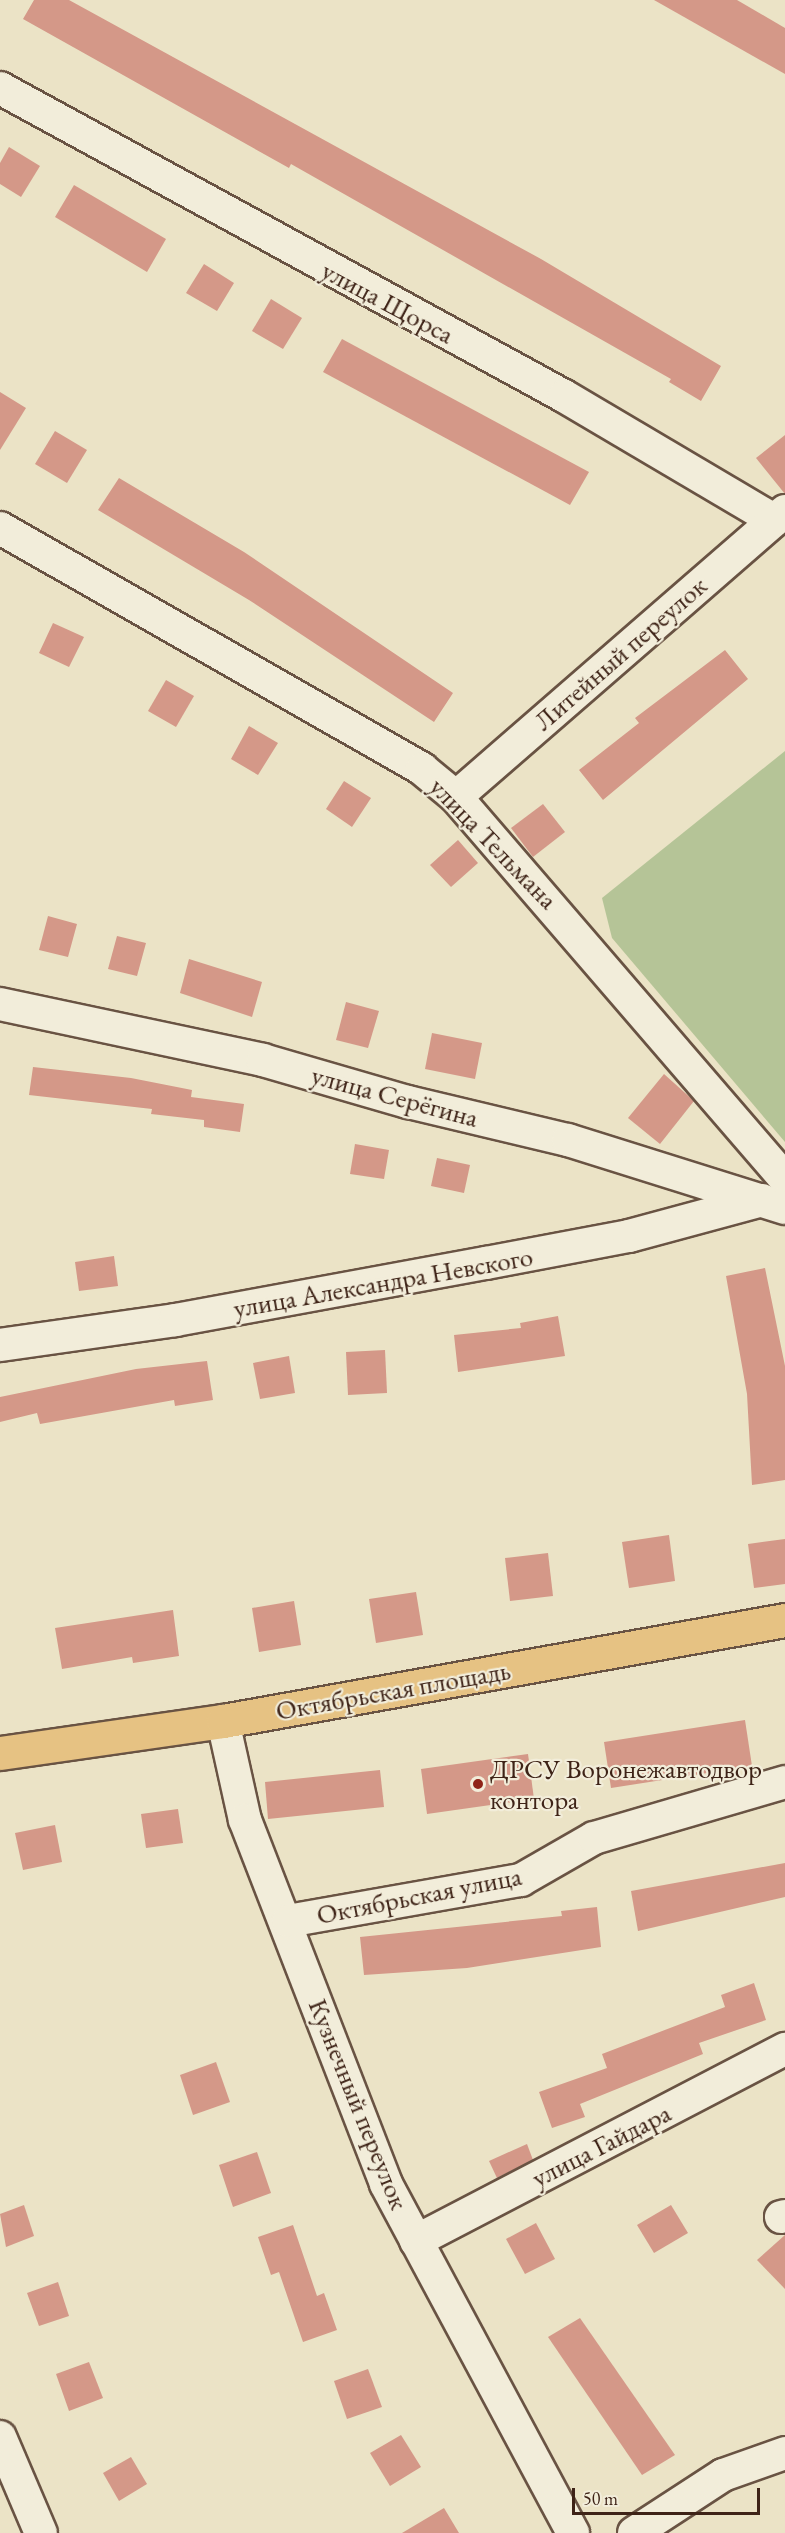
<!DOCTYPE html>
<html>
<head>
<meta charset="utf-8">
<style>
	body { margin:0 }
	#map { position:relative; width:785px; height:2533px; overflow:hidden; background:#ebe3c6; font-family:"EB Garamond",serif }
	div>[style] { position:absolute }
	.green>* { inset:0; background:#b5c497 }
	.building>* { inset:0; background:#d49888 }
	.roads { filter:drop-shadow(2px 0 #695343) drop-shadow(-2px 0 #695343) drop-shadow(0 2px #695343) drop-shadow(0 -2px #695343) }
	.minor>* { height:32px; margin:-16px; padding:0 16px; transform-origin:16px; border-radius:16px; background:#f2edda }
	.major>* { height:33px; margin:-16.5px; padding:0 16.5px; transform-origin:16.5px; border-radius:16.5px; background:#e6c283 }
	.dots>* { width:16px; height:16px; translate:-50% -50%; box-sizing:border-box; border:3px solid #f2edda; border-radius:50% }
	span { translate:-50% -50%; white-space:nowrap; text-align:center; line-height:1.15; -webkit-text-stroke:4.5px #f2edda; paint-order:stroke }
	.street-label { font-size:27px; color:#3e2317 }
	.poi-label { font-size:27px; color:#3e2317 }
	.left { translate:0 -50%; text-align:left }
	.scale { position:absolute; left:572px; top:2488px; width:188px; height:27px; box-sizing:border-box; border:3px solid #3e2317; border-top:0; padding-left:8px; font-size:18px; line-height:21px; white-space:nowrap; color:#3e2317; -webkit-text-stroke:4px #f2edda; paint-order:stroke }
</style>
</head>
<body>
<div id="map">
	<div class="green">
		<i style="clip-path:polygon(785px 751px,785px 1142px,612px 938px,602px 898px)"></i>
	</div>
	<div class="building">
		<i style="clip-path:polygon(34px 0,69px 0,541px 259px,721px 366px,701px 401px,669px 382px,671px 379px,291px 164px,289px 168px,23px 19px)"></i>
		<i style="clip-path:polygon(654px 0,737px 0,785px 28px,785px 74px)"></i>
		<i style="clip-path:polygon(9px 147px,40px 166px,21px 197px,0 184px,0 163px)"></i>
		<i style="clip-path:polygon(74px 185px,166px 239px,147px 272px,55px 217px)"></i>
		<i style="clip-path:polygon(204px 264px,234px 283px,217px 311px,186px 293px)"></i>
		<i style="clip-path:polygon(271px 299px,302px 318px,283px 349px,252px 331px)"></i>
		<i style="clip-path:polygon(342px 339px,589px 472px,570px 505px,323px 372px)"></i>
		<i style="clip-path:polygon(0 392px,26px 408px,0 450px)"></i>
		<i style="clip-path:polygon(55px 431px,87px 450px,67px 483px,35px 464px)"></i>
		<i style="clip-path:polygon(785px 435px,785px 494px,756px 458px)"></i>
		<i style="clip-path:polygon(119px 478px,244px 552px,453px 693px,434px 722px,249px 600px,98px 510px)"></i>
		<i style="clip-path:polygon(53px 623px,84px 637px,69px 667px,39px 653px)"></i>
		<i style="clip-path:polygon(725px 650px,748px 679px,603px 800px,579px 770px,639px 723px,635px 718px)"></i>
		<i style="clip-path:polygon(166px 680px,194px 696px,176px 727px,148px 711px)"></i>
		<i style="clip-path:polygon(249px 726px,278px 743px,258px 775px,231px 759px)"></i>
		<i style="clip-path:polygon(344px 781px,371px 798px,352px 827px,326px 809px)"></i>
		<i style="clip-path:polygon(543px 804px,565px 832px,533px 857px,511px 828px)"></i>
		<i style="clip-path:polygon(458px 840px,478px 863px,451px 887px,430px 865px)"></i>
		<i style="clip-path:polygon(48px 916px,77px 924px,68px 957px,39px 950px)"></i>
		<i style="clip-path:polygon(117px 936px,146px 943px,137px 976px,108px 969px)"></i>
		<i style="clip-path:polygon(189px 959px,262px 982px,252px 1017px,180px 993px)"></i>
		<i style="clip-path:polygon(346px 1002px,379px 1011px,368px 1048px,336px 1040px)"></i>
		<i style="clip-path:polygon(432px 1033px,482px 1043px,475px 1079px,425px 1069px)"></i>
		<i style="clip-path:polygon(33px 1067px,131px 1078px,192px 1090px,191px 1097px,244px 1104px,240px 1132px,204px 1127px,204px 1120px,151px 1114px,152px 1109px,29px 1095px)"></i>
		<i style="clip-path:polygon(664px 1074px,694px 1101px,660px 1144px,628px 1118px)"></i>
		<i style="clip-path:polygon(355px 1144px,389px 1150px,384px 1179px,350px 1174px)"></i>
		<i style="clip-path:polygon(437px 1158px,470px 1165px,464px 1193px,431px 1186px)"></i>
		<i style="clip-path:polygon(114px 1256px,118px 1286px,79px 1291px,75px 1262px)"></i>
		<i style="clip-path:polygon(765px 1268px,785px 1366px,785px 1480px,752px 1485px,747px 1394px,726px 1276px)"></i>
		<i style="clip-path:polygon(558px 1316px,565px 1356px,458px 1372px,454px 1335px,521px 1328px,520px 1323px)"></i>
		<i style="clip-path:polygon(385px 1350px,387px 1393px,348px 1395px,346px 1352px)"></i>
		<i style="clip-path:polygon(289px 1356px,295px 1393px,260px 1399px,253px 1363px)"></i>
		<i style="clip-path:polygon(207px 1361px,213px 1400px,175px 1406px,174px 1400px,40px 1424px,37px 1413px,0 1422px,0 1397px,136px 1369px)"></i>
		<i style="clip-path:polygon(669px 1535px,675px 1581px,629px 1588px,622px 1542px)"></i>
		<i style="clip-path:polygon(785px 1539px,785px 1584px,754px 1588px,748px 1544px)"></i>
		<i style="clip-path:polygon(548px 1553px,553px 1596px,510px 1601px,505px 1558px)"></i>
		<i style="clip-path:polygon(416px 1592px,423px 1635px,376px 1643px,369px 1599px)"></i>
		<i style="clip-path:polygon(294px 1601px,301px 1645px,259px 1652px,252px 1608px)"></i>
		<i style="clip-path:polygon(173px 1610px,179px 1656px,133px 1663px,132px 1657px,62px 1669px,55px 1628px)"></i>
		<i style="clip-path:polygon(745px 1720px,752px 1766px,611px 1788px,604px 1742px)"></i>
		<i style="clip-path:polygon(528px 1754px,534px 1799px,427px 1814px,421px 1769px)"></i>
		<i style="clip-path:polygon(380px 1770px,384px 1807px,268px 1819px,265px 1782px)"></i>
		<i style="clip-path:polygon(178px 1809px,183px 1843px,146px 1848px,141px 1814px)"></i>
		<i style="clip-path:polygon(55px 1825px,62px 1862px,23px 1870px,15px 1833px)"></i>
		<i style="clip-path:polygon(785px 1863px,785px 1897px,638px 1931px,631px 1891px)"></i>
		<i style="clip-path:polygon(597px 1907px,601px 1947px,467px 1968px,364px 1975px,360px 1937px,562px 1916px,561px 1911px)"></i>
		<i style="clip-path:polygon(754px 1983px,766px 2020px,699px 2043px,703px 2054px,580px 2104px,585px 2117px,552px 2128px,539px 2092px,607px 2068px,602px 2054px,725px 2007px,721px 1995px)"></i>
		<i style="clip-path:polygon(216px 2062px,230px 2102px,193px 2115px,180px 2075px)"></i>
		<i style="clip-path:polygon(527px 2144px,533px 2160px,497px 2178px,489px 2161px)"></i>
		<i style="clip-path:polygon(257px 2152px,271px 2193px,233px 2207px,219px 2165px)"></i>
		<i style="clip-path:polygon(24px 2205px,34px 2236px,6px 2247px,0 2214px)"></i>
		<i style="clip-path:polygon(671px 2205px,688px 2233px,654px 2253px,637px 2225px)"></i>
		<i style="clip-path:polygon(536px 2223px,555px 2259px,525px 2274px,506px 2239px)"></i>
		<i style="clip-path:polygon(293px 2225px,317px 2296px,324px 2293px,337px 2330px,303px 2342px,279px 2272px,271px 2275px,258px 2237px)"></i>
		<i style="clip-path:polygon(785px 2235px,785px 2289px,757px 2260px)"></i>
		<i style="clip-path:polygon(58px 2282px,69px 2316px,39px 2326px,27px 2293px)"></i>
		<i style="clip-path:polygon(580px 2318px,675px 2455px,642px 2475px,548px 2337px)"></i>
		<i style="clip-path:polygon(89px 2362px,103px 2398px,69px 2411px,56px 2374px)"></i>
		<i style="clip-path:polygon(368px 2369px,382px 2407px,347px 2419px,334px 2381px)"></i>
		<i style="clip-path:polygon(401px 2435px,421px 2467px,390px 2486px,370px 2453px)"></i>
		<i style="clip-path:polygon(131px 2457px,147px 2484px,119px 2501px,103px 2473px)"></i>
		<i style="clip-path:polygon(444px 2508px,459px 2533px,402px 2533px)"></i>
	</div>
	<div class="roads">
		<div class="minor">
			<i style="left:0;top:88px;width:643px;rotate:28.64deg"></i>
			<i style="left:564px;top:396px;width:244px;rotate:30.6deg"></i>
			<i style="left:0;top:528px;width:486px;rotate:29.7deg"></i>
			<i style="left:422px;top:769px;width:44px;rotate:39.5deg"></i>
			<i style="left:456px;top:797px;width:504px;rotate:49.26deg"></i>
			<i style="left:456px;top:797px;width:436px;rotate:-41deg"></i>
			<i style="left:0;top:1004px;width:269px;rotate:12deg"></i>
			<i style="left:263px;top:1060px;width:151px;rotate:16.2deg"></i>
			<i style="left:408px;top:1102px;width:164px;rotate:13.4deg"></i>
			<i style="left:568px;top:1140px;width:227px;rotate:17.4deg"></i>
			<i style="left:0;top:1345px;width:177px;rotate:-8.1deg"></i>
			<i style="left:175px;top:1320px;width:316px;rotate:-10.4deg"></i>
			<i style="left:486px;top:1263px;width:146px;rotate:-10.7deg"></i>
			<i style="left:629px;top:1236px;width:138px;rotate:-15.1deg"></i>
			<i style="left:223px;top:1721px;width:101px;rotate:77.5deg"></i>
			<i style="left:245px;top:1820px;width:390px;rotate:68.8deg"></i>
			<i style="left:386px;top:2184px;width:396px;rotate:61.8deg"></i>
			<i style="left:288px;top:1921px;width:237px;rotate:-10deg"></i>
			<i style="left:521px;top:1880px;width:84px;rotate:-29.9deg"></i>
			<i style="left:594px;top:1838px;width:199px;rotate:-16.3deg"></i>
			<i style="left:781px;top:2217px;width:4px;rotate:-14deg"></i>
			<i style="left:416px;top:2241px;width:416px;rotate:-27.5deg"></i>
			<i style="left:0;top:2437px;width:104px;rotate:66.9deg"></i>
			<i style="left:634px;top:2533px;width:106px;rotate:-33.1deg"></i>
			<i style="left:723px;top:2475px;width:66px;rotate:-19.5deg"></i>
		</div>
		<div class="major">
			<i style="left:0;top:1753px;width:225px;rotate:-8.2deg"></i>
			<i style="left:223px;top:1721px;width:571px;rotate:-10.19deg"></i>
		</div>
	</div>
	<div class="dots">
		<i style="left:478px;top:1784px;background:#8f2418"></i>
	</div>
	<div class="street-label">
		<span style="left:388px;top:302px;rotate:28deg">улица Щорса</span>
		<span style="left:620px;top:653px;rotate:-41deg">Литейный переулок</span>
		<span style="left:494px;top:843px;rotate:46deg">улица Тельмана</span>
		<span style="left:395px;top:1096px;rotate:15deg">улица Серёгина</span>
		<span style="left:383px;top:1282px;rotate:-10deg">улица Александра Невского</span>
		<span style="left:393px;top:1690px;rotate:-10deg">Октябрьская площадь</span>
		<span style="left:419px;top:1895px;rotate:-11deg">Октябрьская улица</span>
		<span style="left:359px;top:2104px;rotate:68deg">Кузнечный переулок</span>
		<span style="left:601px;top:2145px;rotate:-27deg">улица Гайдара</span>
	</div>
	<div class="poi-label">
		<span class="left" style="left:490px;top:1784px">ДРСУ Воронежавтодвор<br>контора</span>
	</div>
	<div class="scale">50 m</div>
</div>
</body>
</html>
